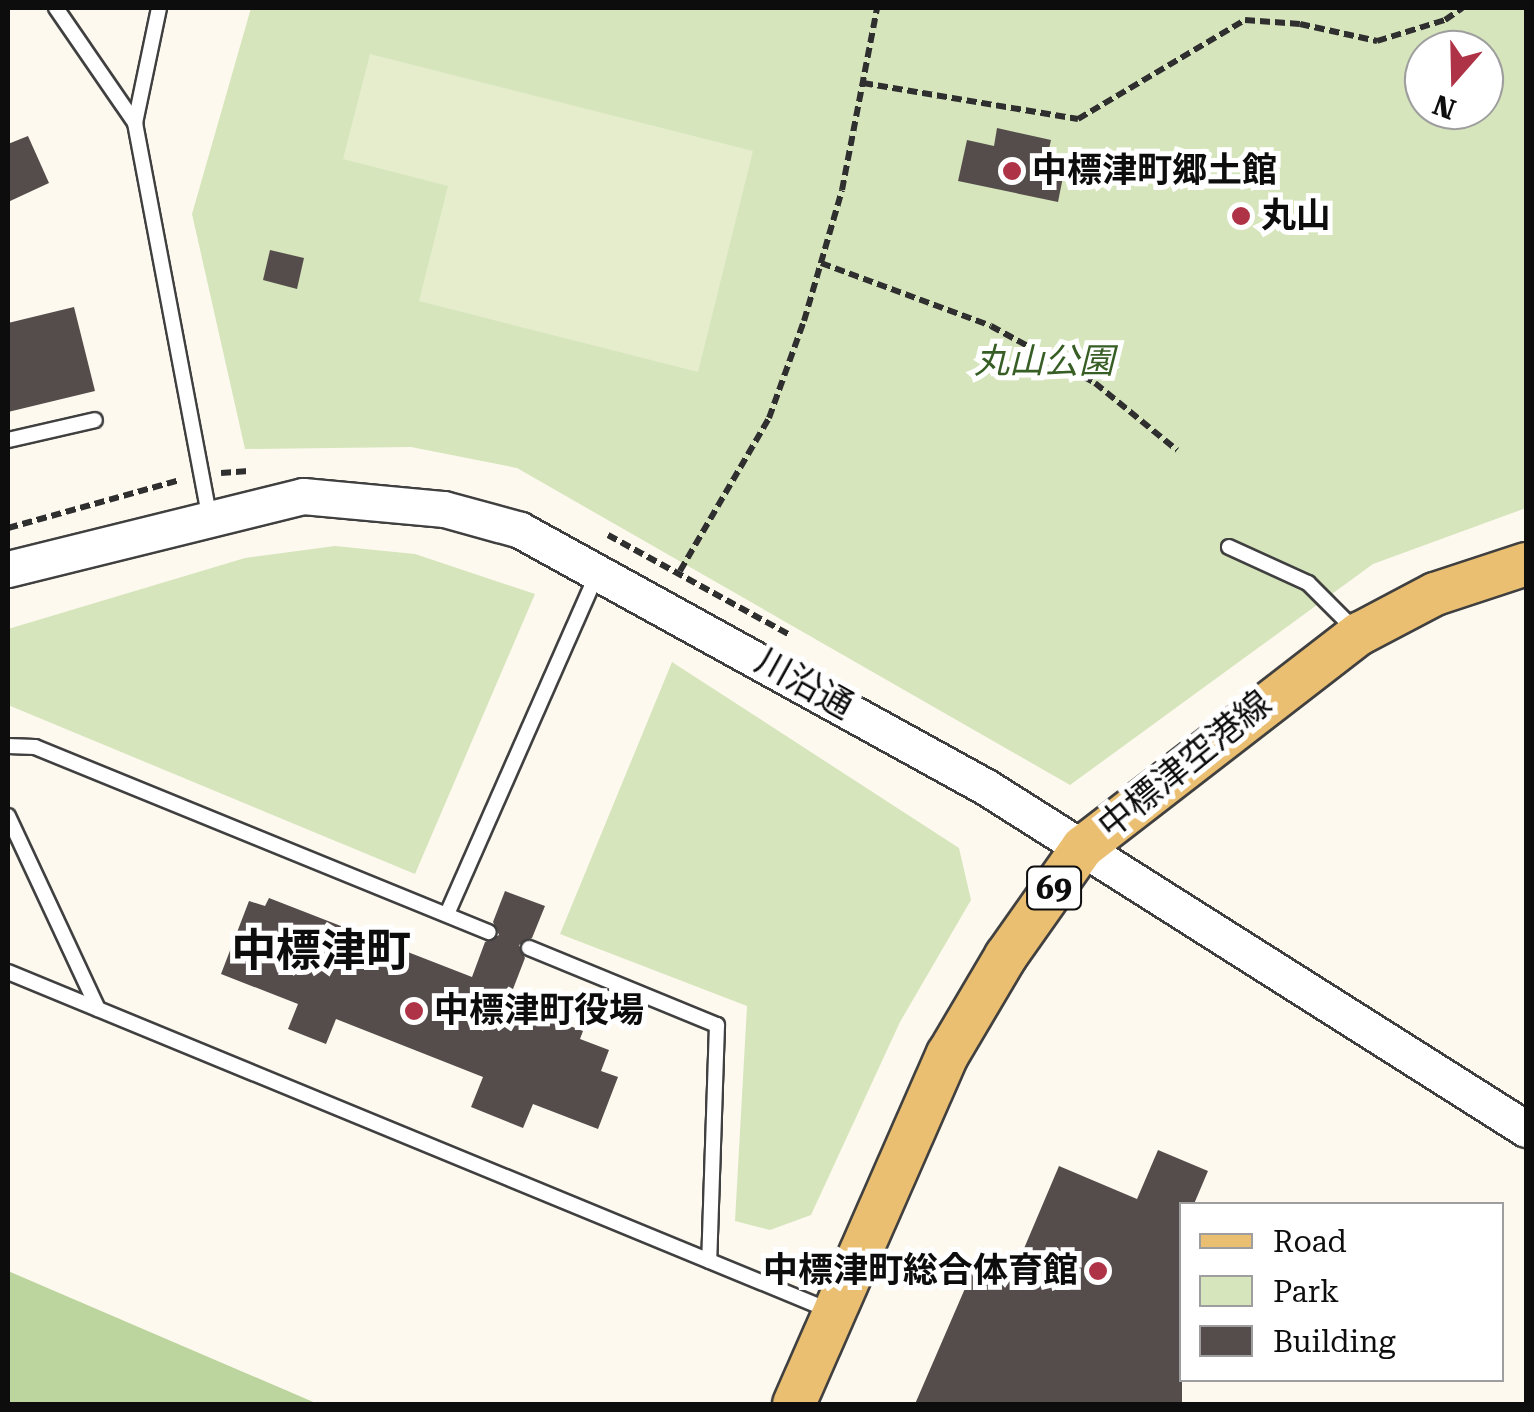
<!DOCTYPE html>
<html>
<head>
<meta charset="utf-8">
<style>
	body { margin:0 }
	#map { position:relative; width:1534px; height:1412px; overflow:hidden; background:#fdf9ef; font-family:"Roboto Serif","Noto Sans JP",serif }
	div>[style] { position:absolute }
	.green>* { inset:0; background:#d6e5bc }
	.forest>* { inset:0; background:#bcd49d }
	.pitch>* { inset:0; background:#e5edcd }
	.building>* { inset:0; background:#554d4b }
	.path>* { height:6px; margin-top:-3px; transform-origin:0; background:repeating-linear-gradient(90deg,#2f2f2f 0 10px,transparent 0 15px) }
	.roads { filter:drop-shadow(2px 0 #404040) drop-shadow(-2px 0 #404040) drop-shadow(0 2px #404040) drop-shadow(0 -2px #404040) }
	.service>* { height:14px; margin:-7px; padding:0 7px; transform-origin:7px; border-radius:7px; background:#fff }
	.tertiary>* { height:35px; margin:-17.5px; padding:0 17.5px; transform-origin:17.5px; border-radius:17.5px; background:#fff }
	.primary>* { height:42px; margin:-21px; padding:0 21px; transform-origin:21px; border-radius:21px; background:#ebbf71 }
	.dots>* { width:28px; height:28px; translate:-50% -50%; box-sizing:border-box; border:5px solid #fff; border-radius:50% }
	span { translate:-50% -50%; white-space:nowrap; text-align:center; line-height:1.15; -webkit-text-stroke:10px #fff; paint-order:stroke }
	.shield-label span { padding:2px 8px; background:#fff; border:2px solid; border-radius:8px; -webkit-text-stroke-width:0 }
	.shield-label { font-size:32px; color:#0d0d0d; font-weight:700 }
	.poi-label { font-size:35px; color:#0d0d0d; font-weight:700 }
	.left { translate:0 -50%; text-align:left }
	.right { translate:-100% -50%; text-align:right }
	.park-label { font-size:35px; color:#375e24; font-style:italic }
	.street-label { font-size:35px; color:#0d0d0d }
	.district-label { font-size:45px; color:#0d0d0d; font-weight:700 }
	.frame { position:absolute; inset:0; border:10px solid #0d0d0d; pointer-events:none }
	.legend { position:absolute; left:1179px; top:1202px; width:325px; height:180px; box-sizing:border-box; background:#fff; border:2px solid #9e9e9e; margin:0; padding:12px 18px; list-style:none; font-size:30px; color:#0d0d0d }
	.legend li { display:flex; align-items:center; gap:20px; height:50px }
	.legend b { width:50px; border:2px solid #9e9e9e }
	.north { position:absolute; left:1404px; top:30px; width:100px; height:100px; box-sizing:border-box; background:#fff; border:2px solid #9e9e9e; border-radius:50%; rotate:200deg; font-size:28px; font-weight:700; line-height:40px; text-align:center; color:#0d0d0d }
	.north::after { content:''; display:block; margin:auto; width:35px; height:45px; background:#af3347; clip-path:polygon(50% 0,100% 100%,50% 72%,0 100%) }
</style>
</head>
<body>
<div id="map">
	<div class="green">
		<i style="clip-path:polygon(evenodd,251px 8px,1526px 8px,1526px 508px,1373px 564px,1070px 785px,517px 468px,411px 447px,245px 449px,192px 214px,251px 8px,1424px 50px,1484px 50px,1484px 110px,1424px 110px,1424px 50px)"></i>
		<i style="clip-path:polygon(335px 546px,415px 554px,535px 594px,415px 874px,8px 705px,8px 629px,245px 558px)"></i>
		<i style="clip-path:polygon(672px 662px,959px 848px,971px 900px,900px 1022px,811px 1215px,770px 1230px,735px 1221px,747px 1006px,560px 934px)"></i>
	</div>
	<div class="forest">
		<i style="clip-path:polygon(8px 1271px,318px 1404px,8px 1404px)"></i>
	</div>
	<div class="pitch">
		<i style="clip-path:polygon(370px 54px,753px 151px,698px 372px,419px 301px,448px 186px,343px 159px)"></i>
	</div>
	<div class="building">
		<i style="clip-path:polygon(997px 128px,1051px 140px,1047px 158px,1066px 162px,1058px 202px,958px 181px,967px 140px,994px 146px)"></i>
		<i style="clip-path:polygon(28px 136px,49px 183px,8px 202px,8px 144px)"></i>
		<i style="clip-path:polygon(270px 250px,304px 258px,297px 289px,263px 280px)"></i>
		<i style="clip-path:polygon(74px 307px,95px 391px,8px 412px,8px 323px)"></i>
		<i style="clip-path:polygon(505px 891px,545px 906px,532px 938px,519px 945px,525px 958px,508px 1002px,583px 1031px,580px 1039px,609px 1050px,601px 1071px,618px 1077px,598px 1129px,533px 1104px,523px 1128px,471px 1107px,483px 1077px,336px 1019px,326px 1044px,288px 1029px,298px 1004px,221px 974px,249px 901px,265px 906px,269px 898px,472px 977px,485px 942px,499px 935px,493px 922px)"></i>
		<i style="clip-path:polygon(1158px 1150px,1208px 1171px,1194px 1204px,1182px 1204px,1182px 1404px,915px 1404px,976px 1263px,1011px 1279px,1059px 1166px,1137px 1199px)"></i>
	</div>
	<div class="path">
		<i style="left:863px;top:83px;width:218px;rotate:9.5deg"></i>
		<i style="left:1078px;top:119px;width:194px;rotate:-30.7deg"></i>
		<i style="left:1245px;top:20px;width:55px;rotate:4.2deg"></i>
		<i style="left:1300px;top:24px;width:79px;rotate:12.4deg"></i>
		<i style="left:1377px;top:41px;width:71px;rotate:-17.2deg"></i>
		<i style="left:1445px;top:20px;width:21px;rotate:-35deg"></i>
		<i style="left:821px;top:263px;width:181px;rotate:20.3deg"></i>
		<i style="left:991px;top:326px;width:119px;rotate:28.7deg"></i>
		<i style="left:1095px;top:383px;width:106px;rotate:39.3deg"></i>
		<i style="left:221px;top:473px;width:28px;rotate:-4deg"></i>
		<i style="left:8px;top:528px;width:179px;rotate:-15.6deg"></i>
		<i style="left:608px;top:535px;width:208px;rotate:28.8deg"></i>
		<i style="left:680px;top:571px;width:177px;rotate:-59.8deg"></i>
		<i style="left:769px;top:418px;width:103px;rotate:-70.2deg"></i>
		<i style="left:804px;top:321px;width:136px;rotate:-73.8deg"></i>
		<i style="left:842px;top:190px;width:185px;rotate:-79.1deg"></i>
	</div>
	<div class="roads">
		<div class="service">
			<i style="left:56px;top:8px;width:140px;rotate:55.5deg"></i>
			<i style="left:135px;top:123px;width:399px;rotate:79.3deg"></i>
			<i style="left:135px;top:123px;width:117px;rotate:-78.2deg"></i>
			<i style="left:8px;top:440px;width:89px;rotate:-12.9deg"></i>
			<i style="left:1229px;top:547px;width:87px;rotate:24.5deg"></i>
			<i style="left:1308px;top:583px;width:66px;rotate:45deg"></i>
			<i style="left:8px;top:746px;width:27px;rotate:2deg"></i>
			<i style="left:35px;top:747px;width:490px;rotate:22.2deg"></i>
			<i style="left:8px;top:816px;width:213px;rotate:65deg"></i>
			<i style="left:447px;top:914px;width:372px;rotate:-66.2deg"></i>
			<i style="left:529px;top:948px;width:203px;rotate:22.3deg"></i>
			<i style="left:717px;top:1025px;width:236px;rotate:91.9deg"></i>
			<i style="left:8px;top:972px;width:890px;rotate:22.39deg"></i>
		</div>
		<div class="tertiary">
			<i style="left:8px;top:569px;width:304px;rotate:-13.9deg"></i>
			<i style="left:303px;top:496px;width:142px;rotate:5.3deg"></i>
			<i style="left:444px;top:509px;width:79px;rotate:15.4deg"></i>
			<i style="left:520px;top:530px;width:532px;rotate:28.88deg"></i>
			<i style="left:986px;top:787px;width:639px;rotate:32.35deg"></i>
		</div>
		<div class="primary">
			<i style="left:794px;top:1404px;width:382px;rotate:-66.3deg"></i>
			<i style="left:948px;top:1054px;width:114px;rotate:-59.4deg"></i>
			<i style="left:1006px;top:956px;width:133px;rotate:-54.8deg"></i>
			<i style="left:1083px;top:847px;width:349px;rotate:-37.7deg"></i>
			<i style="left:1359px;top:634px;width:86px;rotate:-27.8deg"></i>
			<i style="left:1435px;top:594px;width:96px;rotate:-18.2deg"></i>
		</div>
	</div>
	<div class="dots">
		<i style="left:1012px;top:171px;background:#af3347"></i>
		<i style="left:1241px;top:216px;background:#af3347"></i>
		<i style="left:414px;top:1011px;background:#af3347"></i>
		<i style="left:1098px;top:1271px;background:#af3347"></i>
	</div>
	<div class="shield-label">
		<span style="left:1054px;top:888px">69</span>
	</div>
	<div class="poi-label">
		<span class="left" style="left:1032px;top:171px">中標津町郷土館</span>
		<span class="left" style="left:1261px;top:216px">丸山</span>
		<span class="left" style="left:434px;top:1011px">中標津町役場</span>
		<span class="right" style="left:1078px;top:1271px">中標津町総合体育館</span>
	</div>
	<div class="park-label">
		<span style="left:1044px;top:362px">丸山公園</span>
	</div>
	<div class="street-label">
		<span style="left:804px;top:684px;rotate:29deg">川沿通</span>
		<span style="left:1185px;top:765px;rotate:-39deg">中標津空港線</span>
	</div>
	<div class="district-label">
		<span style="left:321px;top:951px">中標津町</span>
	</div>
	<div class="frame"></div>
	<ul class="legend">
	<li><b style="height:12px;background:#ebbf71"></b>Road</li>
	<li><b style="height:28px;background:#d6e5bc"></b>Park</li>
	<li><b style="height:28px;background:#554d4b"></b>Building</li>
	</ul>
	<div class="north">N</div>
</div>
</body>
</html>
